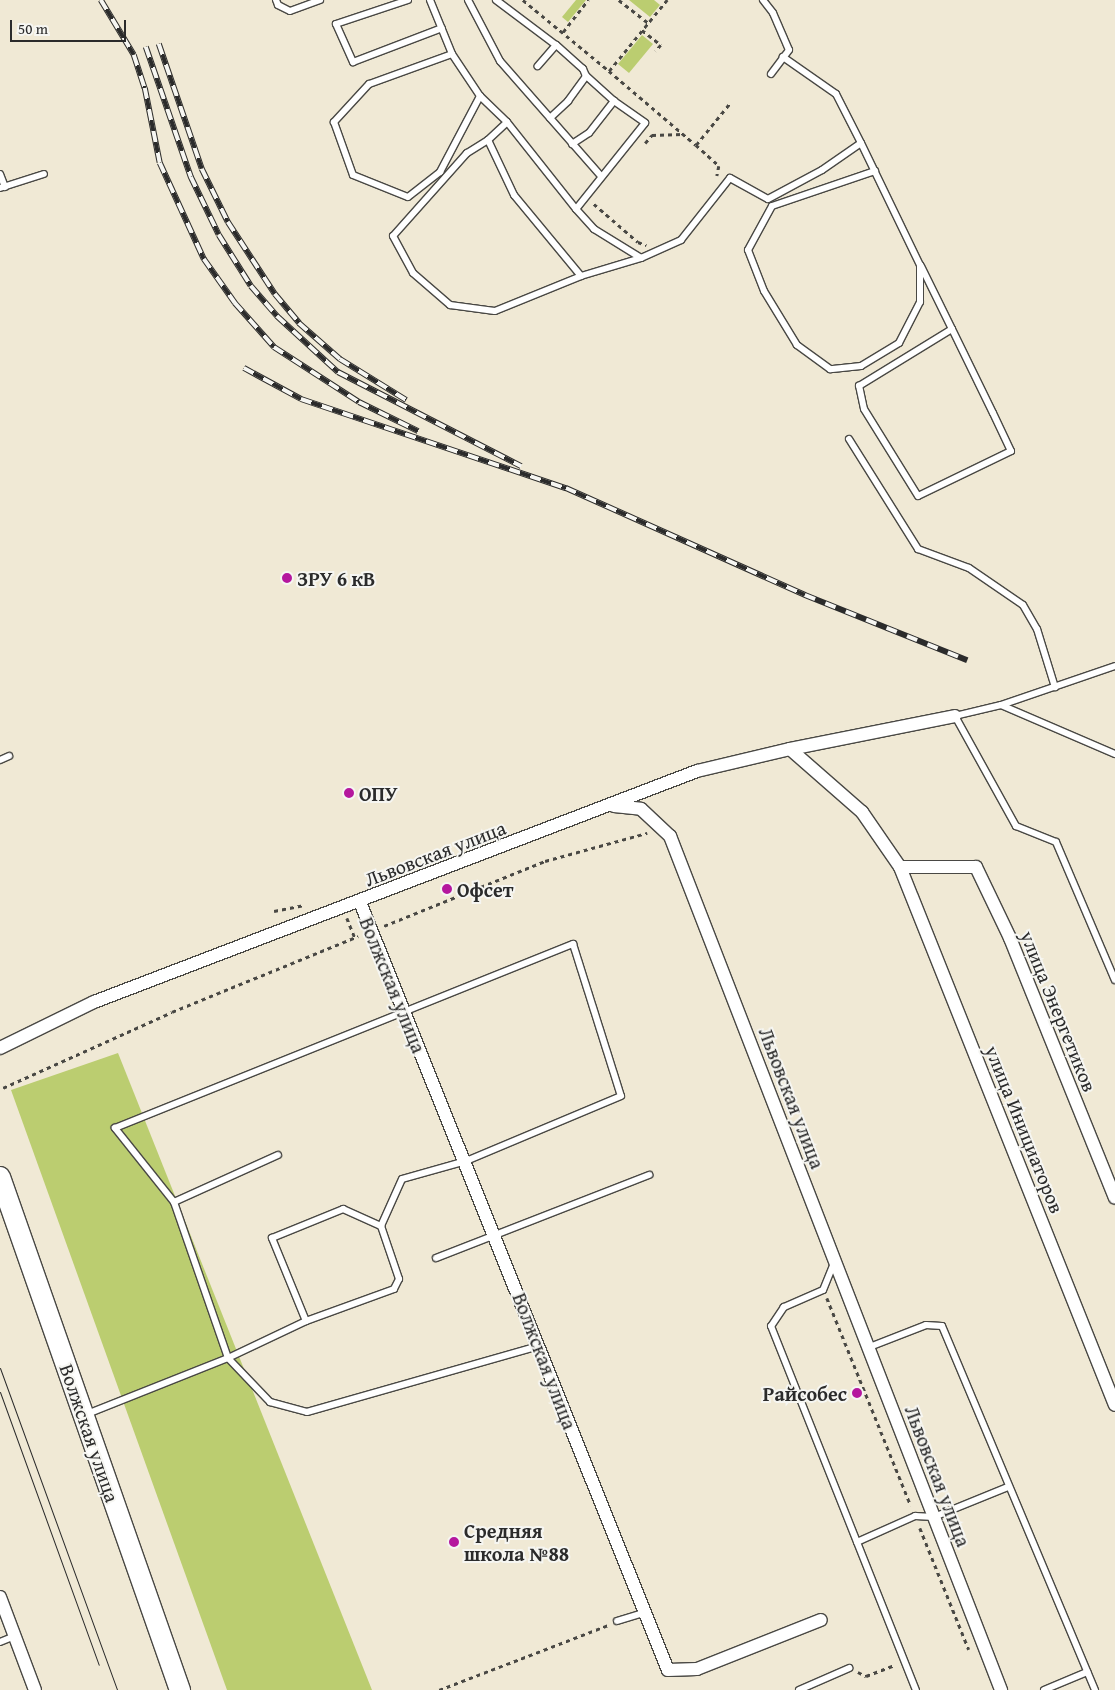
<!DOCTYPE html>
<html>
<head>
<meta charset="utf-8">
<style>
	body { margin:0 }
	#map { position:relative; width:1115px; height:1690px; overflow:hidden; background:#f0e9d5; font-family:"Gentium Book Plus",serif }
	div>[style] { position:absolute }
	.green>* { inset:0; background:#bbcd70 }
	.path>* { height:2.5px; margin-top:-1.25px; transform-origin:0; background:repeating-linear-gradient(90deg,#494844 0 4px,transparent 0 8px) }
	.roads { filter:drop-shadow(1px 0 #494844) drop-shadow(-1px 0 #494844) drop-shadow(0 1px #494844) drop-shadow(0 -1px #494844) }
	.lane>* { height:6px; margin:-3px; padding:0 3px; transform-origin:3px; border-radius:3px; background:#fff }
	.street>* { height:12px; margin:-6px; padding:0 6px; transform-origin:6px; border-radius:6px; background:#fff }
	.primary>* { height:20px; margin:-10px; padding:0 10px; transform-origin:10px; border-radius:10px; background:#fff }
	.tram>* { height:1px; margin:-0.5px; padding:0 0.5px; transform-origin:0.5px; border-radius:0.5px; background:#2b2b2b }
	.rail>* { height:5.5px; margin-top:-2.75px; transform-origin:0; background:repeating-linear-gradient(90deg,#f6f6f2 0 11px,#2b2b2b 0 22px); box-sizing:border-box; border-block:1px solid #2b2b2b }
	.dots>* { width:14px; height:14px; translate:-50% -50%; box-sizing:border-box; border:2px solid #f6f6f2; border-radius:50% }
	span { translate:-50% -50%; white-space:nowrap; text-align:center; line-height:1.15; -webkit-text-stroke:4px #f6f6f2; paint-order:stroke }
	.poi-label { font-size:20px; color:#2b2b2b; font-weight:700 }
	.left { translate:0 -50%; text-align:left }
	.right { translate:-100% -50%; text-align:right }
	.street-label { font-size:20px; color:#2b2b2b }
	.scale { position:absolute; left:10px; top:20px; width:116px; height:22px; box-sizing:border-box; border:2px solid #2b2b2b; border-top:0; padding-left:6px; font-size:15px; line-height:18px; white-space:nowrap; color:#2b2b2b; -webkit-text-stroke:4px #f6f6f2; paint-order:stroke }
</style>
</head>
<body>
<div id="map">
	<div class="green">
		<i style="clip-path:polygon(576px 0,586px 0,568px 22px,562px 17px)"></i>
		<i style="clip-path:polygon(629px 0,654px 0,660px 5px,650px 17px)"></i>
		<i style="clip-path:polygon(642px 35px,653px 44px,629px 73px,618px 64px)"></i>
		<i style="clip-path:polygon(118px 1053px,372px 1690px,227px 1690px,11px 1090px)"></i>
	</div>
	<div class="path">
		<i style="left:523px;top:0;width:112px;rotate:39.5deg"></i>
		<i style="left:609px;top:71px;width:92px;rotate:-50.8deg"></i>
		<i style="left:619px;top:0;width:37px;rotate:38deg"></i>
		<i style="left:642px;top:30px;width:24px;rotate:38deg"></i>
		<i style="left:661px;top:45px;width:8px;rotate:130deg"></i>
		<i style="left:563px;top:32px;width:41px;rotate:-52deg"></i>
		<i style="left:609px;top:71px;width:114px;rotate:40.4deg"></i>
		<i style="left:696px;top:145px;width:54px;rotate:-51deg"></i>
		<i style="left:645px;top:143px;width:11px;rotate:-49deg"></i>
		<i style="left:652px;top:135px;width:31px;rotate:-2deg"></i>
		<i style="left:696px;top:145px;width:31px;rotate:42deg"></i>
		<i style="left:719px;top:166px;width:10px;rotate:101deg"></i>
		<i style="left:594px;top:204px;width:58px;rotate:40.8deg"></i>
		<i style="left:638px;top:242px;width:9px;rotate:21deg"></i>
		<i style="left:274px;top:911px;width:31px;rotate:-11deg"></i>
		<i style="left:347px;top:918px;width:22px;rotate:68deg"></i>
		<i style="left:384px;top:926px;width:174px;rotate:-22deg"></i>
		<i style="left:545px;top:861px;width:106px;rotate:-15.4deg"></i>
		<i style="left:3px;top:1088px;width:185px;rotate:-24.2deg"></i>
		<i style="left:172px;top:1012px;width:201px;rotate:-22.2deg"></i>
		<i style="left:827px;top:1298px;width:224px;rotate:68deg"></i>
		<i style="left:920px;top:1528px;width:131px;rotate:68.1deg"></i>
		<i style="left:858px;top:1672px;width:9px;rotate:27deg"></i>
		<i style="left:866px;top:1676px;width:30px;rotate:-21deg"></i>
		<i style="left:439px;top:1690px;width:181px;rotate:-21deg"></i>
	</div>
	<div class="roads">
		<div class="lane">
			<i style="left:276px;top:0;width:5px;rotate:68deg"></i>
			<i style="left:278px;top:5px;width:13px;rotate:27deg"></i>
			<i style="left:290px;top:11px;width:32px;rotate:-20deg"></i>
			<i style="left:408px;top:0;width:76px;rotate:161.6deg"></i>
			<i style="left:336px;top:24px;width:42px;rotate:65.9deg"></i>
			<i style="left:353px;top:62px;width:95px;rotate:-20.9deg"></i>
			<i style="left:430px;top:0;width:58px;rotate:67.8deg"></i>
			<i style="left:452px;top:54px;width:50px;rotate:56.3deg"></i>
			<i style="left:480px;top:96px;width:37px;rotate:44deg"></i>
			<i style="left:507px;top:122px;width:111px;rotate:51.6deg"></i>
			<i style="left:468px;top:0;width:69px;rotate:62.3deg"></i>
			<i style="left:500px;top:61px;width:152px;rotate:48.7deg"></i>
			<i style="left:496px;top:0;width:75px;rotate:36.9deg"></i>
			<i style="left:556px;top:45px;width:28px;rotate:131deg"></i>
			<i style="left:763px;top:0;width:16px;rotate:52deg"></i>
			<i style="left:773px;top:13px;width:40px;rotate:66.6deg"></i>
			<i style="left:789px;top:50px;width:30px;rotate:127deg"></i>
			<i style="left:452px;top:54px;width:88px;rotate:160.1deg"></i>
			<i style="left:369px;top:84px;width:52px;rotate:132.6deg"></i>
			<i style="left:334px;top:122px;width:56px;rotate:70.3deg"></i>
			<i style="left:353px;top:175px;width:59px;rotate:21.8deg"></i>
			<i style="left:408px;top:197px;width:41px;rotate:-38deg"></i>
			<i style="left:440px;top:172px;width:86px;rotate:-62.2deg"></i>
			<i style="left:614px;top:101px;width:38px;rotate:35deg"></i>
			<i style="left:645px;top:123px;width:110px;rotate:128.7deg"></i>
			<i style="left:576px;top:209px;width:27px;rotate:48deg"></i>
			<i style="left:594px;top:229px;width:55px;rotate:31.7deg"></i>
			<i style="left:641px;top:258px;width:44px;rotate:-24.2deg"></i>
			<i style="left:681px;top:240px;width:79px;rotate:-51.7deg"></i>
			<i style="left:730px;top:178px;width:43px;rotate:28.9deg"></i>
			<i style="left:768px;top:199px;width:61px;rotate:-28.2deg"></i>
			<i style="left:822px;top:170px;width:47px;rotate:-34.7deg"></i>
			<i style="left:861px;top:143px;width:55px;rotate:-117deg"></i>
			<i style="left:836px;top:94px;width:65px;rotate:-145.1deg"></i>
			<i style="left:550px;top:118px;width:25px;rotate:-43deg"></i>
			<i style="left:568px;top:101px;width:31px;rotate:-54deg"></i>
			<i style="left:586px;top:76px;width:8px;rotate:-113deg"></i>
			<i style="left:583px;top:69px;width:36px;rotate:-138deg"></i>
			<i style="left:488px;top:140px;width:26px;rotate:-43deg"></i>
			<i style="left:861px;top:143px;width:136px;rotate:64.2deg"></i>
			<i style="left:920px;top:265px;width:37px;rotate:90deg"></i>
			<i style="left:920px;top:302px;width:46px;rotate:117.1deg"></i>
			<i style="left:899px;top:343px;width:44px;rotate:148.8deg"></i>
			<i style="left:861px;top:366px;width:31px;rotate:174deg"></i>
			<i style="left:830px;top:369px;width:41px;rotate:-144deg"></i>
			<i style="left:797px;top:345px;width:63px;rotate:-121.4deg"></i>
			<i style="left:764px;top:291px;width:44px;rotate:-111.3deg"></i>
			<i style="left:748px;top:250px;width:50px;rotate:-61.4deg"></i>
			<i style="left:772px;top:206px;width:109px;rotate:-18.8deg"></i>
			<i style="left:572px;top:144px;width:20px;rotate:-33deg"></i>
			<i style="left:589px;top:133px;width:41px;rotate:-52deg"></i>
			<i style="left:614px;top:101px;width:38px;rotate:-138deg"></i>
			<i style="left:0;top:174px;width:14px;rotate:69deg"></i>
			<i style="left:0;top:188px;width:46px;rotate:-17.7deg"></i>
			<i style="left:921px;top:266px;width:70px;rotate:63.8deg"></i>
			<i style="left:952px;top:329px;width:93px;rotate:64deg"></i>
			<i style="left:993px;top:413px;width:42px;rotate:64.7deg"></i>
			<i style="left:1011px;top:451px;width:103px;rotate:154.2deg"></i>
			<i style="left:918px;top:496px;width:102px;rotate:-121.8deg"></i>
			<i style="left:864px;top:409px;width:24px;rotate:-102deg"></i>
			<i style="left:859px;top:386px;width:109px;rotate:-31.5deg"></i>
			<i style="left:581px;top:276px;width:105px;rotate:-129.6deg"></i>
			<i style="left:514px;top:195px;width:61px;rotate:-115.3deg"></i>
			<i style="left:488px;top:140px;width:25px;rotate:148deg"></i>
			<i style="left:467px;top:153px;width:111px;rotate:131.7deg"></i>
			<i style="left:393px;top:236px;width:42px;rotate:61.6deg"></i>
			<i style="left:413px;top:273px;width:49px;rotate:40.9deg"></i>
			<i style="left:450px;top:305px;width:45px;rotate:7.6deg"></i>
			<i style="left:495px;top:311px;width:93px;rotate:-22.1deg"></i>
			<i style="left:581px;top:276px;width:63px;rotate:-16.7deg"></i>
			<i style="left:849px;top:439px;width:130px;rotate:57.9deg"></i>
			<i style="left:918px;top:549px;width:54px;rotate:20.4deg"></i>
			<i style="left:969px;top:568px;width:65px;rotate:34.4deg"></i>
			<i style="left:1023px;top:605px;width:28px;rotate:60deg"></i>
			<i style="left:1037px;top:629px;width:61px;rotate:72.8deg"></i>
			<i style="left:1115px;top:666px;width:120px;rotate:161.1deg"></i>
			<i style="left:1001px;top:705px;width:47px;rotate:166.6deg"></i>
			<i style="left:955px;top:716px;width:126px;rotate:61deg"></i>
			<i style="left:1016px;top:826px;width:43px;rotate:21.8deg"></i>
			<i style="left:1056px;top:842px;width:150px;rotate:66.9deg"></i>
			<i style="left:1001px;top:705px;width:124px;rotate:23.3deg"></i>
			<i style="left:0;top:760px;width:10px;rotate:-24deg"></i>
			<i style="left:174px;top:1202px;width:114px;rotate:-24.3deg"></i>
			<i style="left:436px;top:1258px;width:229px;rotate:-21.3deg"></i>
			<i style="left:834px;top:1263px;width:29px;rotate:112deg"></i>
			<i style="left:823px;top:1290px;width:43px;rotate:156.4deg"></i>
			<i style="left:784px;top:1307px;width:23px;rotate:124deg"></i>
			<i style="left:771px;top:1326px;width:392px;rotate:68.3deg"></i>
			<i style="left:306px;top:1321px;width:90px;rotate:-112.3deg"></i>
			<i style="left:272px;top:1238px;width:77px;rotate:-22.2deg"></i>
			<i style="left:343px;top:1209px;width:42px;rotate:24.1deg"></i>
			<i style="left:867px;top:1348px;width:63px;rotate:-21.3deg"></i>
			<i style="left:926px;top:1325px;width:16px;rotate:4deg"></i>
			<i style="left:942px;top:1326px;width:395px;rotate:67.2deg"></i>
			<i style="left:87px;top:1414px;width:152px;rotate:-21.7deg"></i>
			<i style="left:228px;top:1358px;width:165px;rotate:-109.1deg"></i>
			<i style="left:174px;top:1202px;width:95px;rotate:-128.6deg"></i>
			<i style="left:115px;top:1128px;width:494px;rotate:-21.9deg"></i>
			<i style="left:573px;top:944px;width:159px;rotate:72.5deg"></i>
			<i style="left:621px;top:1096px;width:168px;rotate:157.2deg"></i>
			<i style="left:466px;top:1161px;width:66px;rotate:164.3deg"></i>
			<i style="left:402px;top:1179px;width:51px;rotate:114.1deg"></i>
			<i style="left:381px;top:1226px;width:56px;rotate:71.2deg"></i>
			<i style="left:399px;top:1279px;width:11px;rotate:117deg"></i>
			<i style="left:394px;top:1289px;width:94px;rotate:160deg"></i>
			<i style="left:306px;top:1321px;width:86px;rotate:154.6deg"></i>
			<i style="left:228px;top:1358px;width:61px;rotate:46.3deg"></i>
			<i style="left:270px;top:1402px;width:38px;rotate:15deg"></i>
			<i style="left:307px;top:1412px;width:240px;rotate:-15.9deg"></i>
			<i style="left:857px;top:1542px;width:64px;rotate:-24.1deg"></i>
			<i style="left:915px;top:1516px;width:19px;rotate:3deg"></i>
			<i style="left:934px;top:1517px;width:80px;rotate:-22.1deg"></i>
			<i style="left:617px;top:1621px;width:30px;rotate:-17deg"></i>
			<i style="left:0;top:1642px;width:16px;rotate:-22deg"></i>
			<i style="left:799px;top:1690px;width:55px;rotate:-23.7deg"></i>
			<i style="left:1044px;top:1690px;width:47px;rotate:-22.7deg"></i>
		</div>
		<div class="street">
			<i style="left:790px;top:749px;width:96px;rotate:41.2deg"></i>
			<i style="left:862px;top:812px;width:67px;rotate:55.4deg"></i>
			<i style="left:900px;top:867px;width:76px"></i>
			<i style="left:976px;top:867px;width:79px;rotate:64.4deg"></i>
			<i style="left:1010px;top:938px;width:280px;rotate:68deg"></i>
			<i style="left:614px;top:806px;width:27px;rotate:6deg"></i>
			<i style="left:641px;top:809px;width:40px;rotate:43deg"></i>
			<i style="left:670px;top:836px;width:916px;rotate:68.81deg"></i>
			<i style="left:900px;top:867px;width:579px;rotate:68.22deg"></i>
			<i style="left:360px;top:902px;width:827px;rotate:68.15deg"></i>
			<i style="left:668px;top:1670px;width:29px;rotate:-2deg"></i>
			<i style="left:697px;top:1669px;width:133px;rotate:-21.6deg"></i>
			<i style="left:0;top:1048px;width:105px;rotate:-26.1deg"></i>
			<i style="left:94px;top:1002px;width:646px;rotate:-20.96deg"></i>
			<i style="left:697px;top:771px;width:96px;rotate:-13.3deg"></i>
			<i style="left:790px;top:749px;width:168px;rotate:-11.3deg"></i>
			<i style="left:0;top:1597px;width:99px;rotate:69.4deg"></i>
		</div>
		<div class="primary">
			<i style="left:0;top:1177px;width:544px;rotate:70.67deg"></i>
		</div>
	</div>
	<div class="tram">
		<i style="left:0;top:1368px;width:343px;rotate:70deg"></i>
		<i style="left:0;top:1392px;width:290px;rotate:70.1deg"></i>
	</div>
	<div class="rail">
		<i style="left:101px;top:0;width:64px;rotate:59deg"></i>
		<i style="left:134px;top:55px;width:35px;rotate:72deg"></i>
		<i style="left:145px;top:88px;width:76px;rotate:78.7deg"></i>
		<i style="left:160px;top:163px;width:106px;rotate:65.4deg"></i>
		<i style="left:204px;top:259px;width:54px;rotate:54.8deg"></i>
		<i style="left:235px;top:303px;width:59px;rotate:48.4deg"></i>
		<i style="left:274px;top:347px;width:101px;rotate:32.9deg"></i>
		<i style="left:359px;top:402px;width:66px;rotate:26.2deg"></i>
		<i style="left:159px;top:44px;width:132px;rotate:71deg"></i>
		<i style="left:202px;top:169px;width:59px;rotate:63.9deg"></i>
		<i style="left:228px;top:222px;width:86px;rotate:56.9deg"></i>
		<i style="left:275px;top:294px;width:38px;rotate:50deg"></i>
		<i style="left:299px;top:323px;width:55px;rotate:41.3deg"></i>
		<i style="left:340px;top:359px;width:78px;rotate:31.8deg"></i>
		<i style="left:146px;top:47px;width:138px;rotate:70.9deg"></i>
		<i style="left:191px;top:177px;width:64px;rotate:64.2deg"></i>
		<i style="left:219px;top:235px;width:60px;rotate:57.9deg"></i>
		<i style="left:251px;top:286px;width:40px;rotate:49deg"></i>
		<i style="left:277px;top:316px;width:83px;rotate:42.6deg"></i>
		<i style="left:338px;top:372px;width:206px;rotate:27.2deg"></i>
		<i style="left:244px;top:368px;width:65px;rotate:28.5deg"></i>
		<i style="left:301px;top:399px;width:280px;rotate:18.6deg"></i>
		<i style="left:566px;top:488px;width:262px;rotate:24.1deg"></i>
		<i style="left:805px;top:595px;width:175px;rotate:21.9deg"></i>
	</div>
	<div class="dots">
		<i style="left:287px;top:578px;background:#b5179e"></i>
		<i style="left:349px;top:793px;background:#b5179e"></i>
		<i style="left:447px;top:889px;background:#b5179e"></i>
		<i style="left:857px;top:1393px;background:#b5179e"></i>
		<i style="left:454px;top:1542px;background:#b5179e"></i>
	</div>
	<div class="poi-label">
		<span class="left" style="left:297px;top:578px">ЗРУ 6 кВ</span>
		<span class="left" style="left:359px;top:793px">ОПУ</span>
		<span class="left" style="left:457px;top:889px">Офсет</span>
		<span class="right" style="left:847px;top:1393px">Райсобес</span>
		<span class="left" style="left:464px;top:1542px">Средняя<br>школа №88</span>
	</div>
	<div class="street-label">
		<span style="left:435px;top:853px;rotate:-21deg">Львовская улица</span>
		<span style="left:393px;top:985px;rotate:68deg">Волжская улица</span>
		<span style="left:1059px;top:1011px;rotate:68deg">улица Энергетиков</span>
		<span style="left:792px;top:1098px;rotate:69deg">Львовская улица</span>
		<span style="left:1025px;top:1129px;rotate:68deg">улица Инициаторов</span>
		<span style="left:545px;top:1361px;rotate:69deg">Волжская улица</span>
		<span style="left:90px;top:1433px;rotate:71deg">Волжская улица</span>
		<span style="left:938px;top:1476px;rotate:69deg">Львовская улица</span>
	</div>
	<div class="scale">50 m</div>
</div>
</body>
</html>
